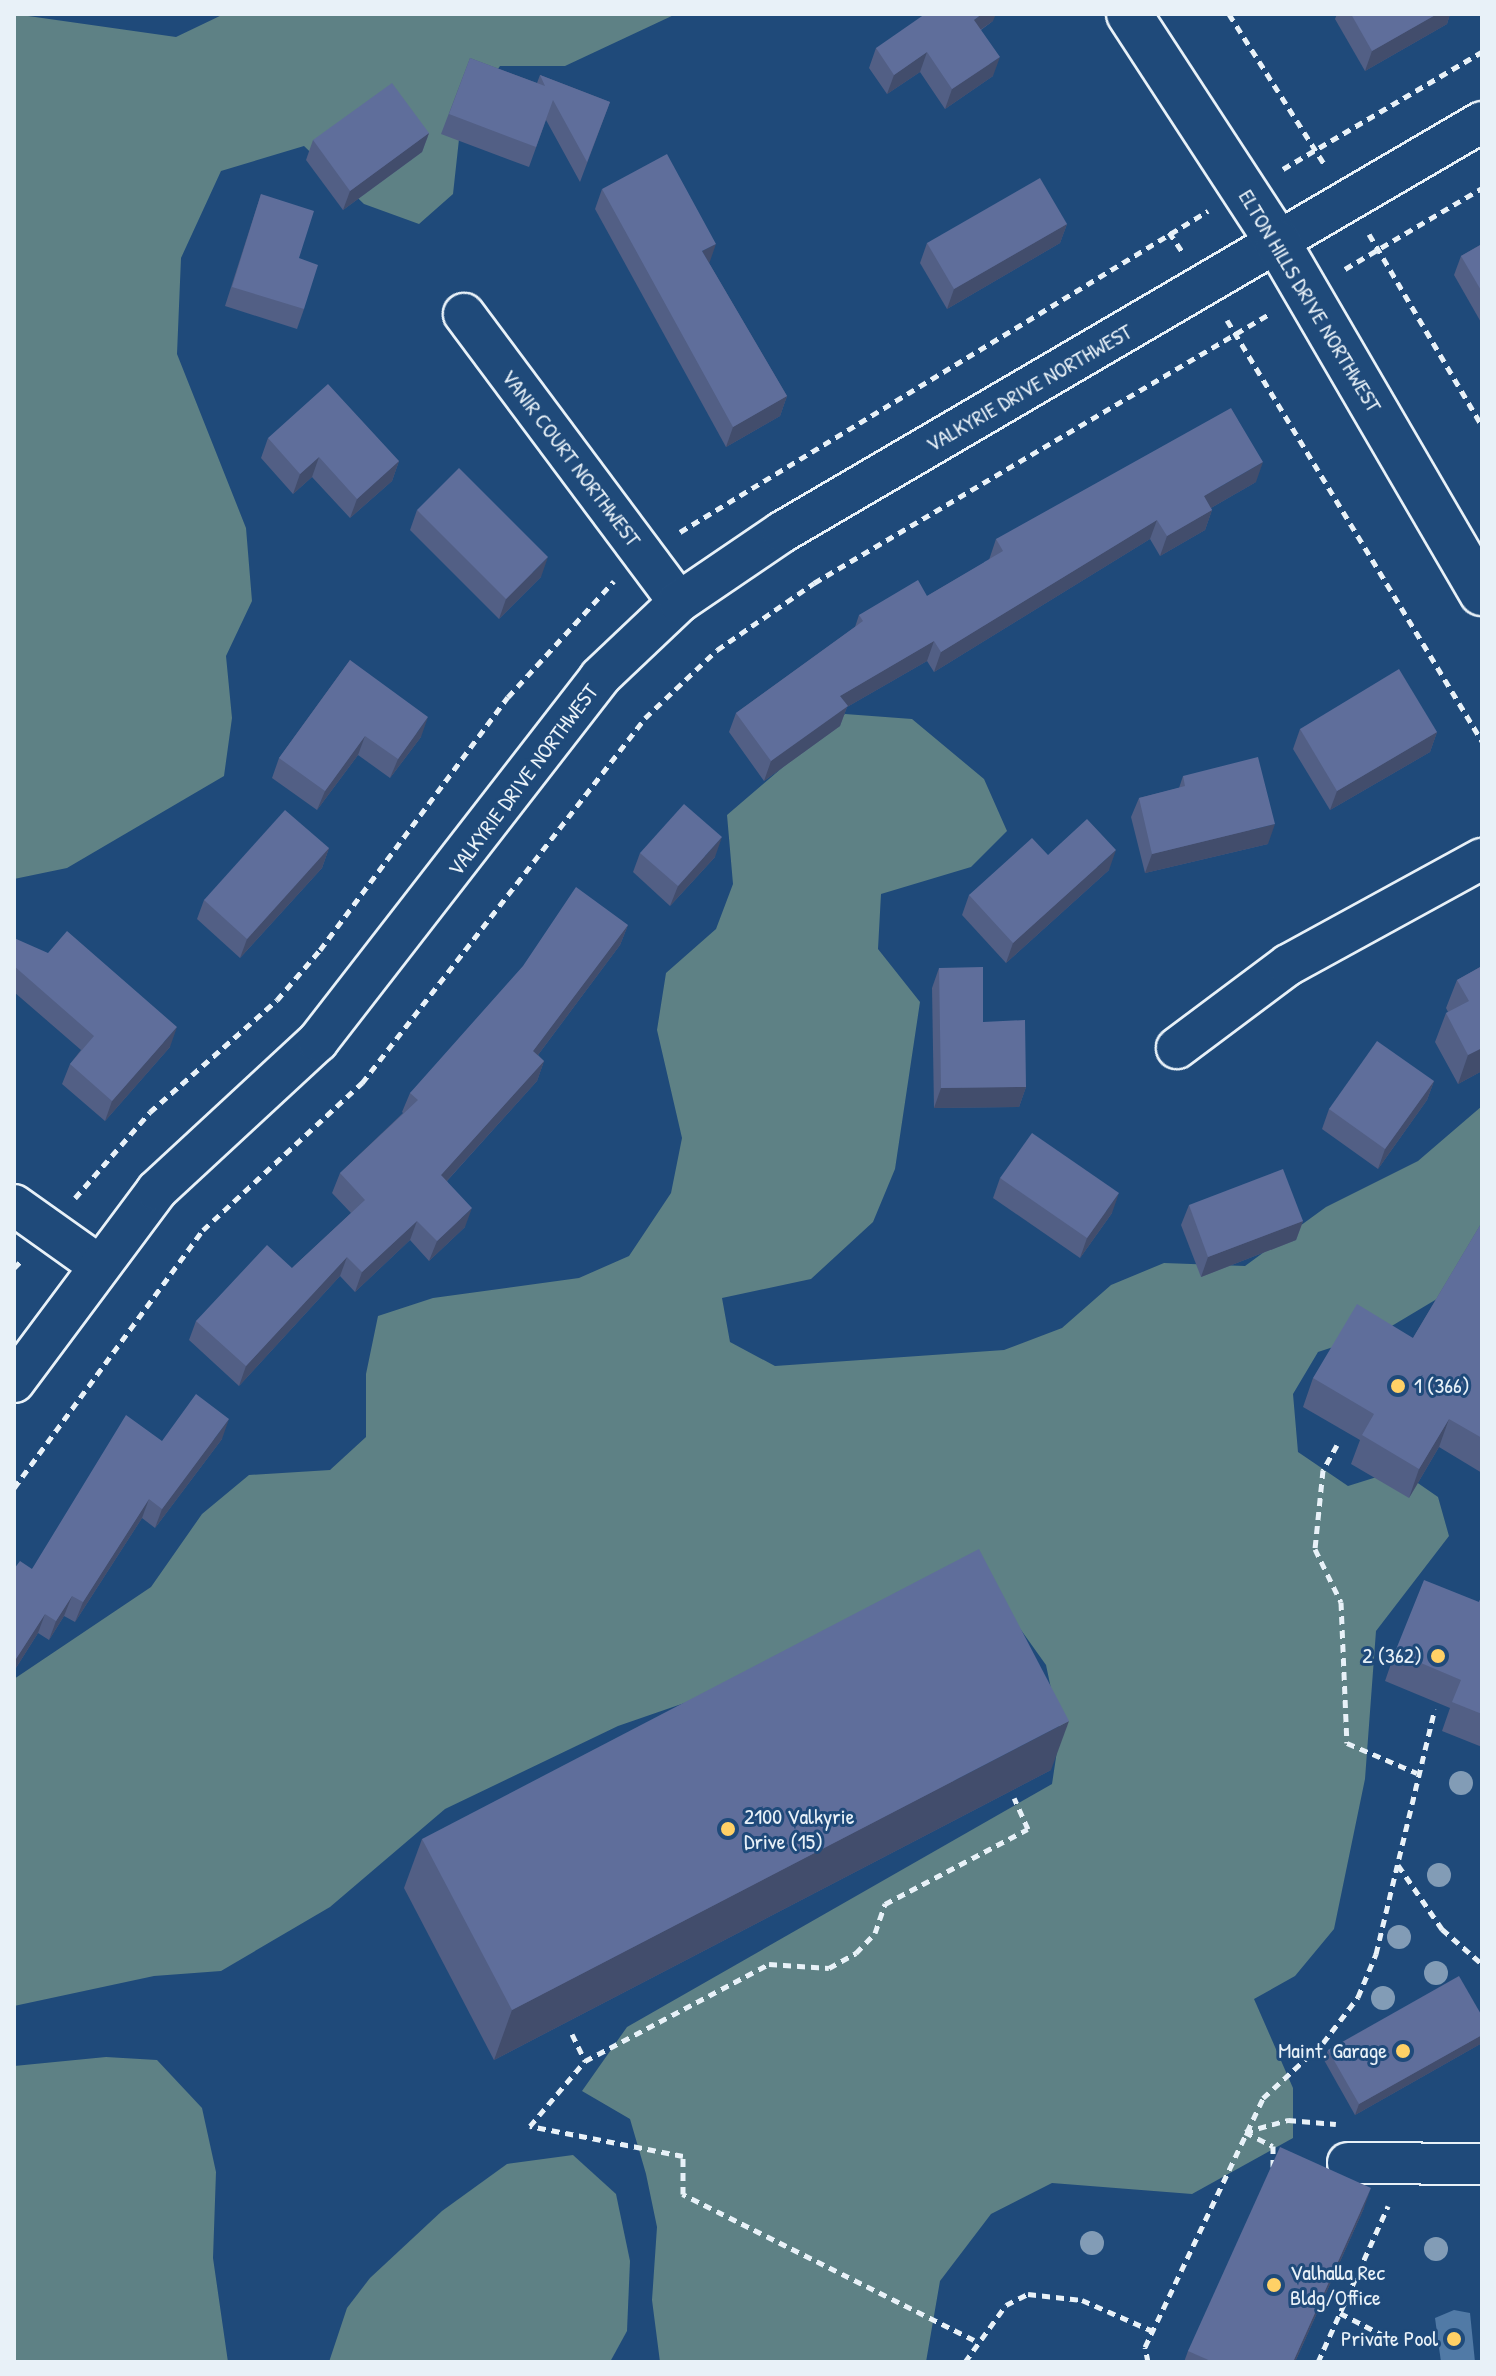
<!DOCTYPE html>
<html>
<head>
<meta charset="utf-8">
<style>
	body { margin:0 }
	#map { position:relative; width:1496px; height:2376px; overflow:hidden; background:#1f4a7a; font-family:"Patrick Hand",sans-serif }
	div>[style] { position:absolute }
	.green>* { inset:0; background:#5e8185 }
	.water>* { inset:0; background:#517aa6 }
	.path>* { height:5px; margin-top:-2.5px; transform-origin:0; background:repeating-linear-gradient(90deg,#e8f1f8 0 8px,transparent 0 14px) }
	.roads { filter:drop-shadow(2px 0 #e8f1f8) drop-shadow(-2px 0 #e8f1f8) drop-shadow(0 2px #e8f1f8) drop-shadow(0 -2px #e8f1f8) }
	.minor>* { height:40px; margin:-20px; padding:0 20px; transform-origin:20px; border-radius:20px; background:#1f4a7a }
	.secondary>* { height:44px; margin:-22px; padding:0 22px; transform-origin:22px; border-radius:22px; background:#1f4a7a }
	.trees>* { width:24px; height:24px; margin:-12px; border-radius:50%; background:#829cb6 }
	.wall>* { inset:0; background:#525f85 }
	.shaded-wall>* { inset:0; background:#424d6c }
	.building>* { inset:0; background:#5f6e9b }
	.dots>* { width:22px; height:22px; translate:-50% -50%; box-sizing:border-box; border:4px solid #1f4a7a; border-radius:50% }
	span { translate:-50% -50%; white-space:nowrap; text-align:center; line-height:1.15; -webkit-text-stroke:6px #1f4a7a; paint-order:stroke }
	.street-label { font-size:22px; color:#e8f1f8 }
	.poi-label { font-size:22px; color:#e8f1f8 }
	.left { translate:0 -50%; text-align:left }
	.right { translate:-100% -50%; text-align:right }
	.frame { position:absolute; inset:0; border:16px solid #e8f1f8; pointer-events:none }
</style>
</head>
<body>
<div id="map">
	<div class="green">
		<i style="clip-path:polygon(14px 14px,176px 37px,224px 14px,676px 14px,565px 66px,500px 66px,461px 121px,453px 194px,419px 224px,364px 204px,304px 146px,221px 171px,181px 258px,177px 354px,246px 528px,252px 601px,226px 656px,232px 718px,224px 776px,67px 868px,14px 879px)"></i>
		<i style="clip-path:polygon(845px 714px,912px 719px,984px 779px,1007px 831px,971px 867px,881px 894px,878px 949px,920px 1002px,895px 1169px,873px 1222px,811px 1279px,722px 1298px,730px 1342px,775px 1366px,1004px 1350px,1062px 1328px,1111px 1285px,1164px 1263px,1245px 1266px,1326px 1207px,1418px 1161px,1482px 1106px,1482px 1272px,1385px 1330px,1318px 1352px,1293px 1394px,1298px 1452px,1348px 1486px,1399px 1470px,1438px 1497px,1449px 1536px,1376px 1631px,1365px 1779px,1334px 1929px,1295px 1976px,1254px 1999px,1293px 2088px,1293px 2138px,1192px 2194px,1052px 2183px,991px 2214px,940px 2281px,926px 2362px,660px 2362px,652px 2300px,657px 2227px,646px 2174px,630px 2119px,582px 2091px,627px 2027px,1052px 1784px,1060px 1731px,1046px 1665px,996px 1595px,618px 1726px,445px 1809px,330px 1907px,221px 1971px,154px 1976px,14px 2006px,14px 1679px,151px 1587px,202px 1514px,249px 1475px,330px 1470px,366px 1437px,366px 1374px,378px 1316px,433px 1298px,579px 1278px,629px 1256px,671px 1193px,682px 1138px,657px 1030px,666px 973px,716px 929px,733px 884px,727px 815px)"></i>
		<i style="clip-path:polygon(106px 2057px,157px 2060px,202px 2108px,216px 2172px,213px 2258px,228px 2362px,14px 2362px,14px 2066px)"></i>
		<i style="clip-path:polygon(573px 2155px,616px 2194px,630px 2261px,627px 2331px,610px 2362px,329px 2362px,347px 2308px,370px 2278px,442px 2211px,507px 2164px)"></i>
	</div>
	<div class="water">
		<i style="clip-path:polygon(1454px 2310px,1470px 2313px,1475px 2362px,1441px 2362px,1435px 2318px)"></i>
	</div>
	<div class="path">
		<i style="left:1229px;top:14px;width:179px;rotate:57.6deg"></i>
		<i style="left:1283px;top:169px;width:231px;rotate:-30.5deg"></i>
		<i style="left:1169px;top:232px;width:23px;rotate:56deg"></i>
		<i style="left:1369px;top:234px;width:223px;rotate:59.5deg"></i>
		<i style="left:1345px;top:269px;width:159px;rotate:-30.6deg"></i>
		<i style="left:1227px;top:320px;width:492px;rotate:58.8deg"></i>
		<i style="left:680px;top:532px;width:618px;rotate:-31.3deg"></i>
		<i style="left:75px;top:1198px;width:114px;rotate:-48.9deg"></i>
		<i style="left:150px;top:1112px;width:169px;rotate:-41.4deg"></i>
		<i style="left:277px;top:1000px;width:66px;rotate:-49.3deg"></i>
		<i style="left:320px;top:950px;width:315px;rotate:-53.4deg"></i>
		<i style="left:508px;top:697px;width:157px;rotate:-47.6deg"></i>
		<i style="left:14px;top:1268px;width:11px;rotate:-45deg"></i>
		<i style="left:1337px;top:1445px;width:29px;rotate:119deg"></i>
		<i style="left:1323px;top:1470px;width:79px;rotate:95.8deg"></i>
		<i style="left:1315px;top:1549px;width:59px;rotate:63.9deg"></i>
		<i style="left:1341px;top:1602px;width:141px;rotate:87.6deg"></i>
		<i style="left:1347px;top:1743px;width:76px;rotate:23.2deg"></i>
		<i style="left:14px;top:1488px;width:320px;rotate:-53.8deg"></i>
		<i style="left:203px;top:1230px;width:217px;rotate:-42.8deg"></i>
		<i style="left:362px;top:1083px;width:462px;rotate:-52.2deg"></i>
		<i style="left:645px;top:718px;width:99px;rotate:-43.4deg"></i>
		<i style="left:717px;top:650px;width:118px;rotate:-34.6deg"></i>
		<i style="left:814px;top:583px;width:531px;rotate:-30.58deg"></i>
		<i style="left:1398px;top:1865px;width:78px;rotate:55.5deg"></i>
		<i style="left:1442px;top:1929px;width:53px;rotate:41.2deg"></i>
		<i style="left:572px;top:2034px;width:30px;rotate:64deg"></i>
		<i style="left:1245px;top:2132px;width:45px;rotate:-15.6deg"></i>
		<i style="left:1288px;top:2120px;width:48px;rotate:4.8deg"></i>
		<i style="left:1245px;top:2132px;width:31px;rotate:27deg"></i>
		<i style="left:1273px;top:2146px;width:21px;rotate:90deg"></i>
		<i style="left:1340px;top:2313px;width:65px;rotate:27.3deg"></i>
		<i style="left:974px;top:2340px;width:326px;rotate:-153.4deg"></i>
		<i style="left:683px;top:2194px;width:38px;rotate:-90deg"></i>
		<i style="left:683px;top:2156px;width:156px;rotate:-168.9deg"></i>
		<i style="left:530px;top:2126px;width:85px;rotate:-49.8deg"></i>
		<i style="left:585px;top:2061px;width:208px;rotate:-27.8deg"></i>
		<i style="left:769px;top:1964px;width:60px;rotate:3.8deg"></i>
		<i style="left:829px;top:1968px;width:31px;rotate:-29deg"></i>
		<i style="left:856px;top:1953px;width:28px;rotate:-46deg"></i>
		<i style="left:875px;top:1933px;width:31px;rotate:-71deg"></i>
		<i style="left:885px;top:1904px;width:161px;rotate:-27.7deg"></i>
		<i style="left:1028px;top:1829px;width:34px;rotate:-114deg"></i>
		<i style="left:965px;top:2362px;width:70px;rotate:-54.3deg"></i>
		<i style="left:1006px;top:2305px;width:25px;rotate:-27deg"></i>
		<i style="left:1028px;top:2294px;width:54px;rotate:6.3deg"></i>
		<i style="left:1082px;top:2300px;width:80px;rotate:23.7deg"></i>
		<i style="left:1148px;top:2362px;width:15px;rotate:-101deg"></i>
		<i style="left:1145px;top:2347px;width:276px;rotate:-64.6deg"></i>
		<i style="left:1263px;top:2098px;width:81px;rotate:-42.5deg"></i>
		<i style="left:1323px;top:2043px;width:58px;rotate:-52.7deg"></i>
		<i style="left:1358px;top:1997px;width:47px;rotate:-67.3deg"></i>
		<i style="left:1376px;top:1954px;width:252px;rotate:-76.5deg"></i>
		<i style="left:1318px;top:2362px;width:171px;rotate:-65.8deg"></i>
	</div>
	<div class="roads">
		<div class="minor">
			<i style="left:464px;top:314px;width:359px;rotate:53.3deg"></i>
			<i style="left:1177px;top:1048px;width:139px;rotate:-36.8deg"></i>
			<i style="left:1288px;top:965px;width:221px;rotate:-28.7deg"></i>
			<i style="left:14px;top:1205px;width:102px;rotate:35.4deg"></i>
			<i style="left:14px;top:1382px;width:239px;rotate:-53.3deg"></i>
			<i style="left:157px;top:1190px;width:219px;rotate:-42.8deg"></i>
			<i style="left:318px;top:1041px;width:460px;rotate:-52.2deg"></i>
			<i style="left:600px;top:677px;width:109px;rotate:-43.5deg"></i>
			<i style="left:679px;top:602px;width:125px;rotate:-34.2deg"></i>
			<i style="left:782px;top:532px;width:811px;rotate:-30.36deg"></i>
			<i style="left:1348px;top:2163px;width:134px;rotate:0.4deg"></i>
		</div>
		<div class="secondary">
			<i style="left:1129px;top:14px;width:273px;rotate:56.9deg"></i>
			<i style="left:1278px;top:243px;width:405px;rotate:59.8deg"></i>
		</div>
	</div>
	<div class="trees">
		<i style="left:1461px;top:1783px"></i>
		<i style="left:1439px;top:1875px"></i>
		<i style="left:1399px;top:1937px"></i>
		<i style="left:1436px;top:1973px"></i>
		<i style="left:1383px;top:1998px"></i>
		<i style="left:1092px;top:2243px"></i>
		<i style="left:1436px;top:2249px"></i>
	</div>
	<div class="wall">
		<i style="clip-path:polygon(1337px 14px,1450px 14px,1447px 24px,1365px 71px,1335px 19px)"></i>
		<i style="clip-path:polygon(993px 21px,981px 30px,993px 76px,945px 109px,920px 72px,887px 94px,869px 68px,876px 48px)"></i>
		<i style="clip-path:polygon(470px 58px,537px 83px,540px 75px,610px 102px,580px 182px,546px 120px,529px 167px,441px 134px)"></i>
		<i style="clip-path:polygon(429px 133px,422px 152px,343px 210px,306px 160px,313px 140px)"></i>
		<i style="clip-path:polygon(602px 189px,709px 263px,787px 396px,780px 416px,726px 447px,595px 209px)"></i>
		<i style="clip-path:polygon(261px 194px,304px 309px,297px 329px,225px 306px)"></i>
		<i style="clip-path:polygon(1067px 224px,1060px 243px,947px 309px,920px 263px,927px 243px)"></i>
		<i style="clip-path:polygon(1482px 244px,1482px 324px,1454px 275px,1461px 256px)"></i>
		<i style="clip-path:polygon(268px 438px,399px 461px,392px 481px,350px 518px,312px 477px,293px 494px,261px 458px)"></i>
		<i style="clip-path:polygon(1256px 482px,1211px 508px,1212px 510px,1205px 530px,1160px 556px,1150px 539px,934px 672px,927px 661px,847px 707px,840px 726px,764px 781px,729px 732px,736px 713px,855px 627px,859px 615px,927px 596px,989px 560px,996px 539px)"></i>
		<i style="clip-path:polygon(417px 510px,541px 577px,499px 619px,410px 530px)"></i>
		<i style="clip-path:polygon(350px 660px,421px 737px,390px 778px,358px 755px,317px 810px,272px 778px,279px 758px)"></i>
		<i style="clip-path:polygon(1300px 729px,1437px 732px,1430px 752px,1330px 810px,1293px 749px)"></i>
		<i style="clip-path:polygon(1183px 776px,1268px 844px,1145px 873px,1131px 817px,1139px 798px,1179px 788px)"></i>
		<i style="clip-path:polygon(329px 848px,322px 868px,240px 958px,197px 919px,204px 900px)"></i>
		<i style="clip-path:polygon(640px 853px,715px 857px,670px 906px,633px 872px)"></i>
		<i style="clip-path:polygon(1048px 855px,1109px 870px,1006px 963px,962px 915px,969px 895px)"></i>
		<i style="clip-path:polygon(628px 925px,620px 945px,538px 1055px,544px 1061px,537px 1081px,447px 1181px,465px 1227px,429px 1261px,410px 1240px,355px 1292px,340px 1276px,239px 1386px,189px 1340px,196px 1321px,292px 1268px,351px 1213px,332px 1193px,340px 1173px,403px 1113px,402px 1112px,410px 1093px)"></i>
		<i style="clip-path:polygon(14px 938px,170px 1047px,105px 1121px,62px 1084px,70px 1064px,81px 1050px,14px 992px)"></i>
		<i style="clip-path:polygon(1482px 966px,1482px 1071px,1458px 1084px,1435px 1042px,1446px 1013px,1448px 1012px,1446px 1008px,1457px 980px)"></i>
		<i style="clip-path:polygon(939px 968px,983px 1022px,1026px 1087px,1019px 1107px,934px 1108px,932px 988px)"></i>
		<i style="clip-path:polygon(1434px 1081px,1427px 1100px,1378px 1169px,1322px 1129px,1329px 1109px)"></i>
		<i style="clip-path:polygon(1000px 1178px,1112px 1213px,1080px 1258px,993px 1198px)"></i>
		<i style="clip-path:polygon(1189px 1205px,1303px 1221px,1296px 1240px,1201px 1277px,1181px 1225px)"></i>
		<i style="clip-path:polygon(1482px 1222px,1482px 1473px,1439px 1447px,1409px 1498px,1351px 1464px,1360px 1440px,1303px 1407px,1313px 1378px,1413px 1338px)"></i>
		<i style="clip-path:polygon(222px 1439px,155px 1528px,142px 1518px,75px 1622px,64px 1616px,49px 1640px,38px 1633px,14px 1671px,14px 1569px,32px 1569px,162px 1441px)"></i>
		<i style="clip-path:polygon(1482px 1595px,1482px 1747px,1442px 1731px,1450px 1708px,1385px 1681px,1395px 1652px,1479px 1602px)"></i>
		<i style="clip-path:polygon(1051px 1770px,494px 2060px,404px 1888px,422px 1839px)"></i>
		<i style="clip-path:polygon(1482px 2016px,1482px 2043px,1355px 2115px,1324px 2060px,1328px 2050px)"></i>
		<i style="clip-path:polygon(1364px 2208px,1295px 2362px,1184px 2362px,1188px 2351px)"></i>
	</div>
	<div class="shaded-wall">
		<i style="clip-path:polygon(982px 14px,996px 14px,993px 21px,967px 39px,974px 20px)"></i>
		<i style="clip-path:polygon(1437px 14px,1450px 14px,1447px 24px,1365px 71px,1372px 51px)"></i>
		<i style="clip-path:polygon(927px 52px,920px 72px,887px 94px,894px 75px)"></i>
		<i style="clip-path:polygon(1000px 57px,993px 76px,945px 109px,952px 89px)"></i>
		<i style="clip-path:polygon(429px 133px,422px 152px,343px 210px,350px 191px)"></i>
		<i style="clip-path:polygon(1067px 224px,1060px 243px,947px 309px,954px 289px)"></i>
		<i style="clip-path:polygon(716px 244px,709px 264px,702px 251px)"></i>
		<i style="clip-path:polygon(787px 396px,780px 416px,726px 447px,733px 427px)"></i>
		<i style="clip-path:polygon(319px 457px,312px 477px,293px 494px,300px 474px)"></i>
		<i style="clip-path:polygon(399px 461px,392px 481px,350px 518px,357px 499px)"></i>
		<i style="clip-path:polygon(1263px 462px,1256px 482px,1197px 516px,1204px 496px)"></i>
		<i style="clip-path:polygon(1212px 510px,1205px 530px,1160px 556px,1167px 536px)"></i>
		<i style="clip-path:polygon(1157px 520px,1150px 539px,934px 672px,941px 652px)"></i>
		<i style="clip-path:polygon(548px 557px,541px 577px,499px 619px,506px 599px)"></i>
		<i style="clip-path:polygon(934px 641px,927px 661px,847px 707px,840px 726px,764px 781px,771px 761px,840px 696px)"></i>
		<i style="clip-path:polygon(428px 717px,421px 737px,390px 778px,398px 759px)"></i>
		<i style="clip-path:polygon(1437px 732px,1430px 752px,1330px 810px,1337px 791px)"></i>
		<i style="clip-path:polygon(365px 736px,358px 755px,317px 810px,325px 791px)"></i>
		<i style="clip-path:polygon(1275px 824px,1268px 844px,1145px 873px,1152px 854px)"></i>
		<i style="clip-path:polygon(722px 837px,715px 857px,670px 906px,678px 886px)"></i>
		<i style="clip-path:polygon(329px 848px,322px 868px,240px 958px,247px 939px)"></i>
		<i style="clip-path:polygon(1116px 850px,1109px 870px,1006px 963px,1013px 943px)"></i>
		<i style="clip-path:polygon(628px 925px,620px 945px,526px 1071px,533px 1051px)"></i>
		<i style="clip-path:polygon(177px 1027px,170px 1047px,105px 1121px,112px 1101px)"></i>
		<i style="clip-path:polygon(1482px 1048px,1482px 1071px,1458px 1084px,1468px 1055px)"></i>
		<i style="clip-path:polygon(544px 1061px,537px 1081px,434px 1195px,441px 1175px)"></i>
		<i style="clip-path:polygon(1434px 1081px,1427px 1100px,1378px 1169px,1385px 1149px)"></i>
		<i style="clip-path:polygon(1026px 1087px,1019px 1107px,934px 1108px,941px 1088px)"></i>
		<i style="clip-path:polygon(1119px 1193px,1112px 1213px,1080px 1258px,1087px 1238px)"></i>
		<i style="clip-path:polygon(472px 1208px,465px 1227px,429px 1261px,437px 1241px)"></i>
		<i style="clip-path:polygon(417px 1221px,410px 1240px,355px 1292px,362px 1272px)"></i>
		<i style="clip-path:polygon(1303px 1221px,1296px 1240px,1201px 1277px,1208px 1257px)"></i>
		<i style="clip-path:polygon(347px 1257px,340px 1276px,239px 1386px,246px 1366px)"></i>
		<i style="clip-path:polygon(229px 1419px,222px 1439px,155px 1528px,162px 1509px)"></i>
		<i style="clip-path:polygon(1449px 1419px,1439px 1447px,1409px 1498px,1419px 1469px)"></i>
		<i style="clip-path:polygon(149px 1499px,142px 1518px,75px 1622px,83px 1602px)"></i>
		<i style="clip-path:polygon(72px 1596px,64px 1616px,49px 1640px,56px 1621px)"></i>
		<i style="clip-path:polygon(45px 1614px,38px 1633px,14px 1671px,14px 1662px)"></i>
		<i style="clip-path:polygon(1069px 1721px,1051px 1770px,494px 2060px,512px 2010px)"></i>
		<i style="clip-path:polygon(1482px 2035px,1482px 2043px,1355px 2115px,1359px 2104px)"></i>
		<i style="clip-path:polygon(1371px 2188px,1364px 2208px,1295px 2362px,1293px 2362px)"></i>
	</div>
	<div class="building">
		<i style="clip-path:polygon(925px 14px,982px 14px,974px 20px,1000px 57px,952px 89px,927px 52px,894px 75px,876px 48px)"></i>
		<i style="clip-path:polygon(1351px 14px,1437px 14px,1372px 51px)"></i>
		<i style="clip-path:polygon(470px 58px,545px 86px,540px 75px,610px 102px,587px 162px,553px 100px,536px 147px,449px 114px)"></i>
		<i style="clip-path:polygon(392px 83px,429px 133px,350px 191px,313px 140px)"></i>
		<i style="clip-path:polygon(667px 154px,716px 244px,702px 251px,787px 396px,733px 427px,602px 189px)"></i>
		<i style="clip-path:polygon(1040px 178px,1067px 224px,954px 289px,927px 243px)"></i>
		<i style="clip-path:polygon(261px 194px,314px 211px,299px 258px,318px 265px,304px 309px,232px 287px)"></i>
		<i style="clip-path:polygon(1482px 244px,1482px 292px,1461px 256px)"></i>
		<i style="clip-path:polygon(328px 384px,399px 461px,357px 499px,319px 457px,300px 474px,268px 438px)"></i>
		<i style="clip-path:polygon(1231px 408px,1263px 462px,1204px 496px,1212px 510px,1167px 536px,1157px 520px,941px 652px,934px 641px,840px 696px,848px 706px,771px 761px,736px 713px,863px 621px,859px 615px,918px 580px,927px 596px,1003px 551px,996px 539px)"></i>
		<i style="clip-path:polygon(459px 468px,548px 557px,506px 599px,417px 510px)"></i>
		<i style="clip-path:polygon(350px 660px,428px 717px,398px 759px,365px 736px,325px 791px,279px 758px)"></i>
		<i style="clip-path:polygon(1399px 669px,1437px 732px,1337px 791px,1300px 729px)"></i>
		<i style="clip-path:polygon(1258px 757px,1275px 824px,1152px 854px,1139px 798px,1185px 786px,1183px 776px)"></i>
		<i style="clip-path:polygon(684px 804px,722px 837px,678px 886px,640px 853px)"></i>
		<i style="clip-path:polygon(285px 810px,329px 848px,247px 939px,204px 900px)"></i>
		<i style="clip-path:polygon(1087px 819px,1116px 850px,1013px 943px,969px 895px,1032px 838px,1048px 855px)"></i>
		<i style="clip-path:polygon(576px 887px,628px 925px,533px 1051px,544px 1061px,441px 1175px,472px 1208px,437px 1241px,417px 1221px,362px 1272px,347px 1257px,246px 1366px,196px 1321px,267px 1245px,292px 1268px,365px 1200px,340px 1173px,418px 1100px,410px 1093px,523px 966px)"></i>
		<i style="clip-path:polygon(67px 931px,177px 1027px,112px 1101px,70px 1064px,94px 1036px,14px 966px,14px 938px,48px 953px)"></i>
		<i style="clip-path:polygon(1482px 966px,1482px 1048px,1468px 1055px,1446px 1013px,1469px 1001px,1457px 980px)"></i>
		<i style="clip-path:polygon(983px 967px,983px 1022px,1025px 1020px,1026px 1087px,941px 1088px,939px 968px)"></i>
		<i style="clip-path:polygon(1377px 1041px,1434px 1081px,1385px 1149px,1329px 1109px)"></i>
		<i style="clip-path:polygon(1032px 1133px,1119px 1193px,1087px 1238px,1000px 1178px)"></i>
		<i style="clip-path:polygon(1283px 1169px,1303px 1221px,1208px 1257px,1189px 1205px)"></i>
		<i style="clip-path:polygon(1482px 1222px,1482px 1438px,1449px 1419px,1419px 1469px,1362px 1435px,1374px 1414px,1313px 1378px,1357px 1304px,1413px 1338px)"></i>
		<i style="clip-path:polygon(196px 1394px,229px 1419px,162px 1509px,149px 1499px,83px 1602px,72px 1596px,56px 1621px,45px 1614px,14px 1662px,14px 1569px,20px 1561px,32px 1569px,126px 1415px,162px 1441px)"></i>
		<i style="clip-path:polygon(979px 1549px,1069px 1721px,512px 2010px,422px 1839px)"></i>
		<i style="clip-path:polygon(1424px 1580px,1479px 1602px,1482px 1595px,1482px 1714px,1452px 1702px,1461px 1680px,1395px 1652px)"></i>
		<i style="clip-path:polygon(1459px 1976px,1482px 2016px,1482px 2035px,1359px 2104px,1328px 2050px)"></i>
		<i style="clip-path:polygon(1280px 2147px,1371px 2188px,1293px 2362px,1213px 2362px,1188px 2351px)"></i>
	</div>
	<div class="dots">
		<i style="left:1398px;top:1386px;background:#ffd166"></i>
		<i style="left:1438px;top:1656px;background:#ffd166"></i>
		<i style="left:728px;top:1829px;background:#ffd166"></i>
		<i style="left:1403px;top:2051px;background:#ffd166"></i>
		<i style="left:1274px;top:2285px;background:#ffd166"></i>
		<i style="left:1454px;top:2339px;background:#ffd166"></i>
	</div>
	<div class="street-label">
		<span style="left:1310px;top:301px;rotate:59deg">ELTON HILLS DRIVE NORTHWEST</span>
		<span style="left:1029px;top:388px;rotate:-30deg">VALKYRIE DRIVE NORTHWEST</span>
		<span style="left:571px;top:458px;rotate:53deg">VANIR COURT NORTHWEST</span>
		<span style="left:523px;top:780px;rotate:-53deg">VALKYRIE DRIVE NORTHWEST</span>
	</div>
	<div class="poi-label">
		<span class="left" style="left:1414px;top:1386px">1 (366)</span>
		<span class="right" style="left:1422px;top:1656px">2 (362)</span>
		<span class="left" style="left:744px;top:1829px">2100 Valkyrie<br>Drive (15)</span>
		<span class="right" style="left:1387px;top:2051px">Maint. Garage</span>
		<span class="left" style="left:1290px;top:2285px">Valhalla Rec<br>Bldg/Office</span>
		<span class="right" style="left:1438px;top:2339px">Private Pool</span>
	</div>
	<div class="frame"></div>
</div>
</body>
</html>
